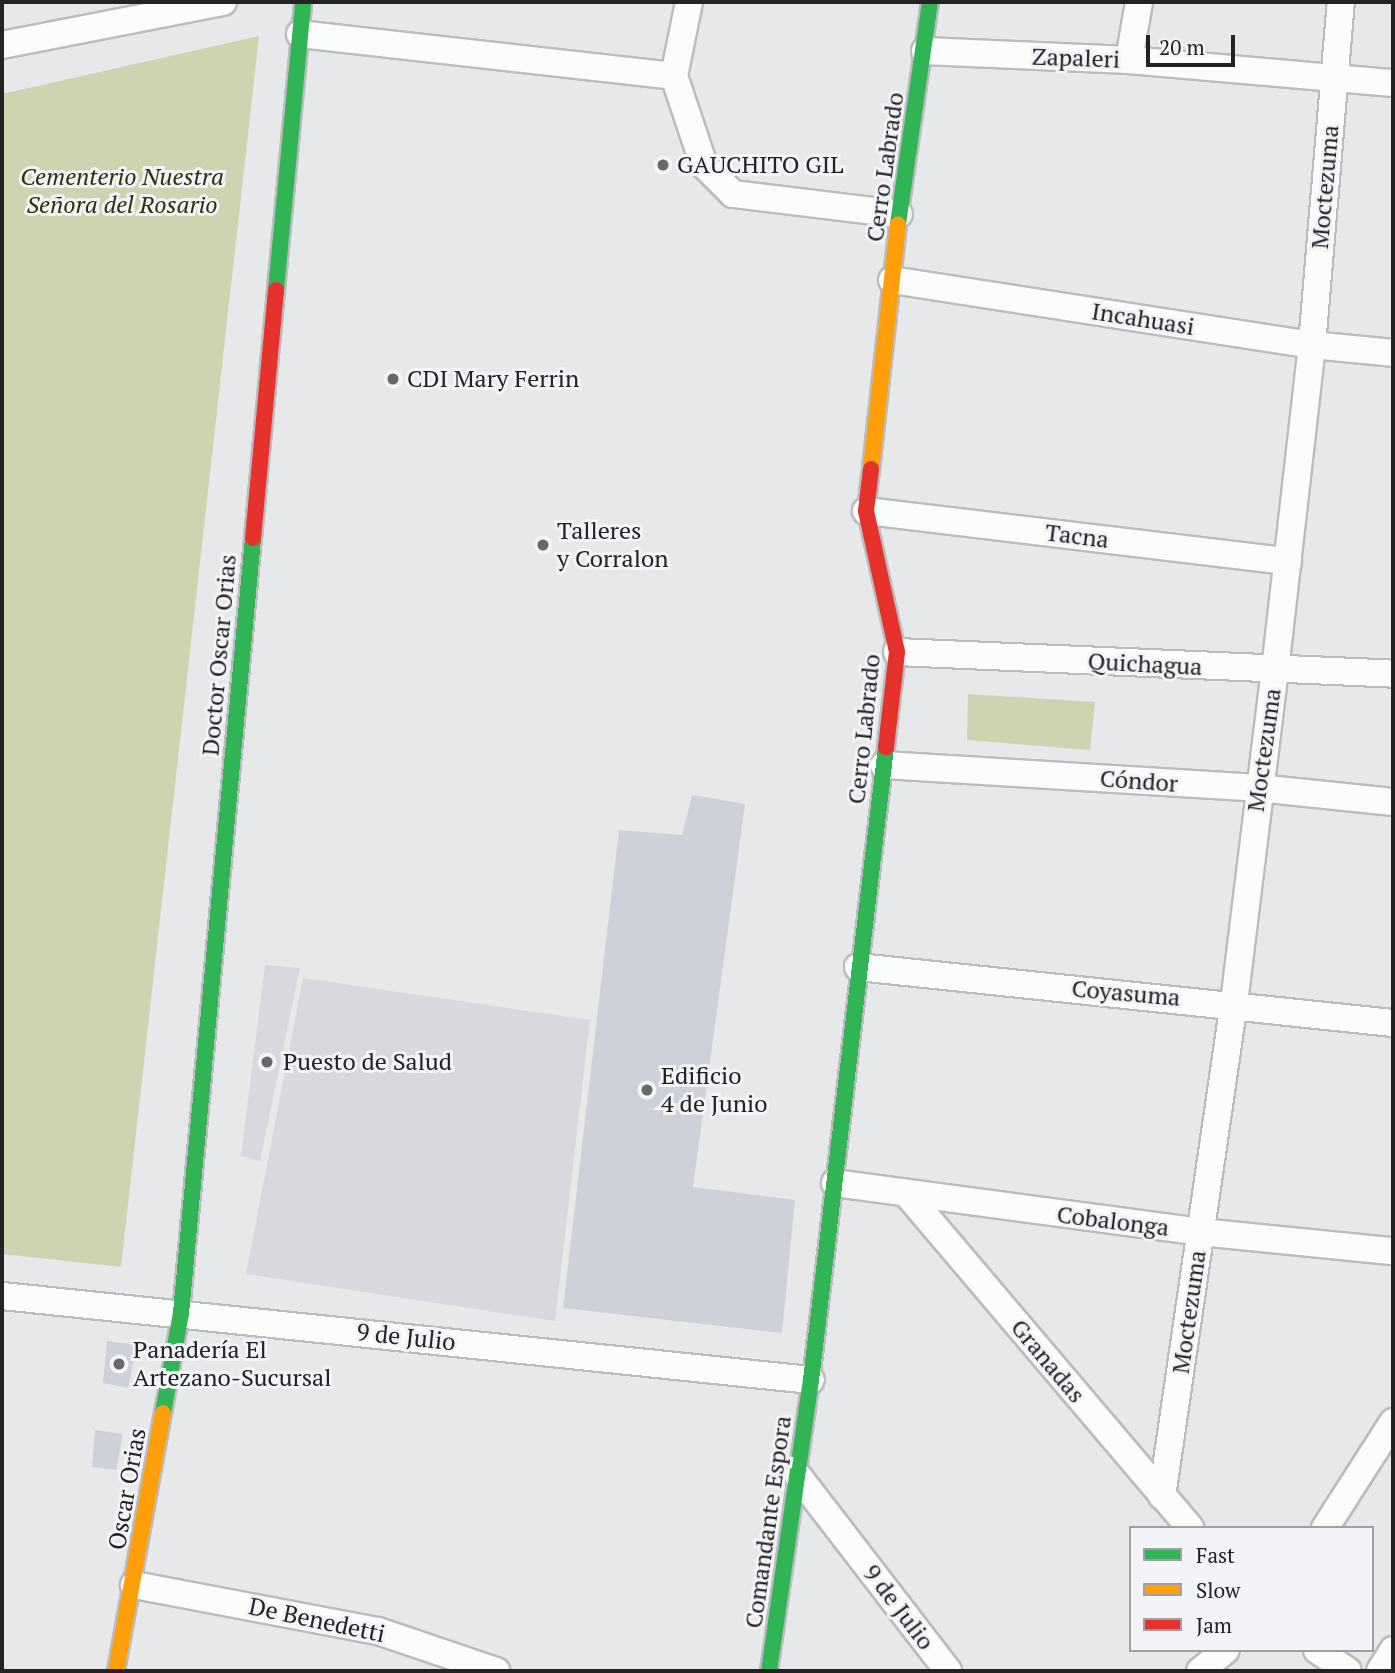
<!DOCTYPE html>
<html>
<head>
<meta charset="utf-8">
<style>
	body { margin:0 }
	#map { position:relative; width:1395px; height:1673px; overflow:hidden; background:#e7e8e9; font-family:"PT Serif",serif }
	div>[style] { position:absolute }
	.built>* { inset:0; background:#d7d9df }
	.green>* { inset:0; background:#cdd4b0 }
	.building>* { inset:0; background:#cfd1da }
	.roads { filter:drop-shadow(2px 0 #bcbcbe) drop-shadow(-2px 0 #bcbcbe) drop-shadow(0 2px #bcbcbe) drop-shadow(0 -2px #bcbcbe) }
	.street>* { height:26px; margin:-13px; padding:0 13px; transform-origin:13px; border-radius:13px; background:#fbfcfc }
	.fast>* { height:16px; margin:-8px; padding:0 8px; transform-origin:8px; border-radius:8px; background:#30b455 }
	.slow>* { height:16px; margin:-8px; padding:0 8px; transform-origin:8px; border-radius:8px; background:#ff9f0a }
	.jam>* { height:16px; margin:-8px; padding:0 8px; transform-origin:8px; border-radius:8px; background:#e5322d }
	.dots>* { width:19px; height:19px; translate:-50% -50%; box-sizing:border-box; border:4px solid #f3f4f8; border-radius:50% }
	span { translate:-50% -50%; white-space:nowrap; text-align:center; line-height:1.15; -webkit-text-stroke:6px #f3f4f8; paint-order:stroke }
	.street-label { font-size:24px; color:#232325 }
	.poi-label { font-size:24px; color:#232325 }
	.left { translate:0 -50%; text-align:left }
	.park-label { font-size:24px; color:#2b310c; font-style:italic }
	.frame { position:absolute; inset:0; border:4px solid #232325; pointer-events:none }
	.legend { position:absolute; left:1129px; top:1526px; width:245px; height:126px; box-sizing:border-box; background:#f3f4f8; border:2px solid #a0a0a4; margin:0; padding:9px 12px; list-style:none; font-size:21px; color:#232325 }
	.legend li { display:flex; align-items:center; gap:14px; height:35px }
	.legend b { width:35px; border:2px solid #a0a0a4 }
	.scale { position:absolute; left:1146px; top:35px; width:89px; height:32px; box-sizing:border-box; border:4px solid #232325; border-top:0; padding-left:9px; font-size:21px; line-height:24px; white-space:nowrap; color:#232325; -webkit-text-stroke:5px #f3f4f8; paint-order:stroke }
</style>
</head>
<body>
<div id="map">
	<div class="built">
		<i style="clip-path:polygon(265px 965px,300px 968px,260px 1161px,241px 1156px)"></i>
		<i style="clip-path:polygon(303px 978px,590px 1020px,555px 1321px,246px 1274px)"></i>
	</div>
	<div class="green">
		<i style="clip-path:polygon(259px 36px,121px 1267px,2px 1254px,2px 94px)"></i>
		<i style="clip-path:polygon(968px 694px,1095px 702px,1090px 750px,967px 740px)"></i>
	</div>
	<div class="building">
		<i style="clip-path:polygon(692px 795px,745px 804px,693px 1187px,795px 1200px,782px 1333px,563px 1308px,619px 830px,682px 835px)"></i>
		<i style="clip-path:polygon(107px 1341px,137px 1345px,128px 1388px,103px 1383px)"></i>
		<i style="clip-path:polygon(95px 1430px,123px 1434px,116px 1470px,92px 1467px)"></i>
	</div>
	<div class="roads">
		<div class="street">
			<i style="left:300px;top:34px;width:376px;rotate:6.4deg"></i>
			<i style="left:674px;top:76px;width:94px;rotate:71.4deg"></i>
			<i style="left:704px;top:165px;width:41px;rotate:45deg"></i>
			<i style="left:733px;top:194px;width:167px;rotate:6.9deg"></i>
			<i style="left:2px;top:45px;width:225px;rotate:-11deg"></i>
			<i style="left:925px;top:51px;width:204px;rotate:2.5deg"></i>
			<i style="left:1129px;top:60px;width:265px;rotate:5deg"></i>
			<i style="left:1129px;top:60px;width:59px;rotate:-80.2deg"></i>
			<i style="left:674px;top:76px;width:76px;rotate:-78.5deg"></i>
			<i style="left:892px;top:280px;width:425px;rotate:8.8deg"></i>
			<i style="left:1312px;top:345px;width:81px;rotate:5.6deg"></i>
			<i style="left:866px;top:511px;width:425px;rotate:6.8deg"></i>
			<i style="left:897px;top:652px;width:496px;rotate:2.5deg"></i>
			<i style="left:884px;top:765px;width:375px;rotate:3.5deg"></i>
			<i style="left:1258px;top:788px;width:136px;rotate:5.9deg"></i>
			<i style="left:858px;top:967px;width:538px;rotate:5.98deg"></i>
			<i style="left:835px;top:1183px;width:369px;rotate:7.6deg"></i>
			<i style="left:1201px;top:1232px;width:193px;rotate:5.7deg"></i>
			<i style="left:907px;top:1194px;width:438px;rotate:49.7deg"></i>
			<i style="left:2px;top:1296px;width:813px;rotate:5.93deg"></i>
			<i style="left:798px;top:1476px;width:246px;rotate:52.4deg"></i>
			<i style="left:1162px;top:1496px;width:498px;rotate:-81.7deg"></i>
			<i style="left:1234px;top:1003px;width:336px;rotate:-83deg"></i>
			<i style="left:1275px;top:670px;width:327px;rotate:-83.5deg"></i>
			<i style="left:1312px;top:345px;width:344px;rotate:-85.2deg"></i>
			<i style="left:1325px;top:1528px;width:126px;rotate:-57.3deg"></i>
			<i style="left:134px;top:1585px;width:248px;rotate:10.7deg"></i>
			<i style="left:378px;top:1631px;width:125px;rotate:18.7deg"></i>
			<i style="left:1317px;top:1650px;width:37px;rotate:34deg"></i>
			<i style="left:1200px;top:1671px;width:33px;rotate:-39deg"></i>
			<i style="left:1380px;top:1671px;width:25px;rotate:-58deg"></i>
		</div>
		<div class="fast">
			<i style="left:898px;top:224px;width:224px;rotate:-81.8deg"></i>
			<i style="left:276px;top:290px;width:289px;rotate:-84.6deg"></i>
			<i style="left:163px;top:1413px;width:102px;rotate:-79.8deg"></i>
			<i style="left:181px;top:1313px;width:778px;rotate:-84.69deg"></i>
			<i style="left:769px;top:1671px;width:294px;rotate:-81.8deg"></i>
			<i style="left:811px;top:1380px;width:637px;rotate:-83.24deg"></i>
		</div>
		<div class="slow">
			<i style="left:871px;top:469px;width:246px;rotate:-83.7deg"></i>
			<i style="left:116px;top:1671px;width:262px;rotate:-79.7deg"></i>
		</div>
		<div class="jam">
			<i style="left:871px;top:469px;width:42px;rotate:96.8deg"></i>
			<i style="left:866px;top:511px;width:144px;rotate:77.6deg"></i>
			<i style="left:897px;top:652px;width:96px;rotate:96.6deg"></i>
			<i style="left:253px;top:538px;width:249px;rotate:-84.7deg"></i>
		</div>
	</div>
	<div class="dots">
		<i style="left:663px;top:165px;background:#68686a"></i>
		<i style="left:393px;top:379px;background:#68686a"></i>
		<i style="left:543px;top:545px;background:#68686a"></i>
		<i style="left:267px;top:1062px;background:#68686a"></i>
		<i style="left:647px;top:1090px;background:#68686a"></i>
		<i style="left:119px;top:1364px;background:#68686a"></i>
	</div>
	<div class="street-label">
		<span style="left:1076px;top:58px;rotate:2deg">Zapaleri</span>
		<span style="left:885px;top:167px;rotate:-82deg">Cerro Labrado</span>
		<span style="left:1325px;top:187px;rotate:-85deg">Moctezuma</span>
		<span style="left:1143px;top:319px;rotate:9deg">Incahuasi</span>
		<span style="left:1077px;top:536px;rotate:7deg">Tacna</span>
		<span style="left:219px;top:655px;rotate:-85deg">Doctor Oscar Orias</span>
		<span style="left:1145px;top:664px;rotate:3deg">Quichagua</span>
		<span style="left:864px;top:729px;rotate:-84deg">Cerro Labrado</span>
		<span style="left:1264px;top:750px;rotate:-82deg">Moctezuma</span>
		<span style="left:1139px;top:781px;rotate:4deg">Cóndor</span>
		<span style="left:1126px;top:993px;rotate:5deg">Coyasuma</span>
		<span style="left:1113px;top:1221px;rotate:7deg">Cobalonga</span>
		<span style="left:1189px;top:1312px;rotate:-82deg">Moctezuma</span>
		<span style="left:406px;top:1337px;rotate:6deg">9 de Julio</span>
		<span style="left:1048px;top:1361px;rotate:50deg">Granadas</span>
		<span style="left:127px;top:1489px;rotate:-80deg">Oscar Orias</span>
		<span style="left:768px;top:1522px;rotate:-82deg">Comandante Espora</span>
		<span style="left:899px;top:1607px;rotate:53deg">9 de Julio</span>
		<span style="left:317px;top:1620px;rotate:12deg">De Benedetti</span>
	</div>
	<div class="poi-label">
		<span class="left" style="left:677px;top:165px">GAUCHITO GIL</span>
		<span class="left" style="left:407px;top:379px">CDI Mary Ferrin</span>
		<span class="left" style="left:557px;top:545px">Talleres<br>y Corralon</span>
		<span class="left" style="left:283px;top:1062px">Puesto de Salud</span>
		<span class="left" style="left:661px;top:1090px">Edificio<br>4 de Junio</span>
		<span class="left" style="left:133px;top:1364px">Panadería El<br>Artezano-Sucursal</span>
	</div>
	<div class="park-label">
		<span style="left:122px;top:191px">Cementerio Nuestra<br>Señora del Rosario</span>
	</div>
	<div class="frame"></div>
	<ul class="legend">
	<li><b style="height:9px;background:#30b455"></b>Fast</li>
	<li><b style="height:9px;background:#ff9f0a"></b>Slow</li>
	<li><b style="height:9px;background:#e5322d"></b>Jam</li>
	</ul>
	<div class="scale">20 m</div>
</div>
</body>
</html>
